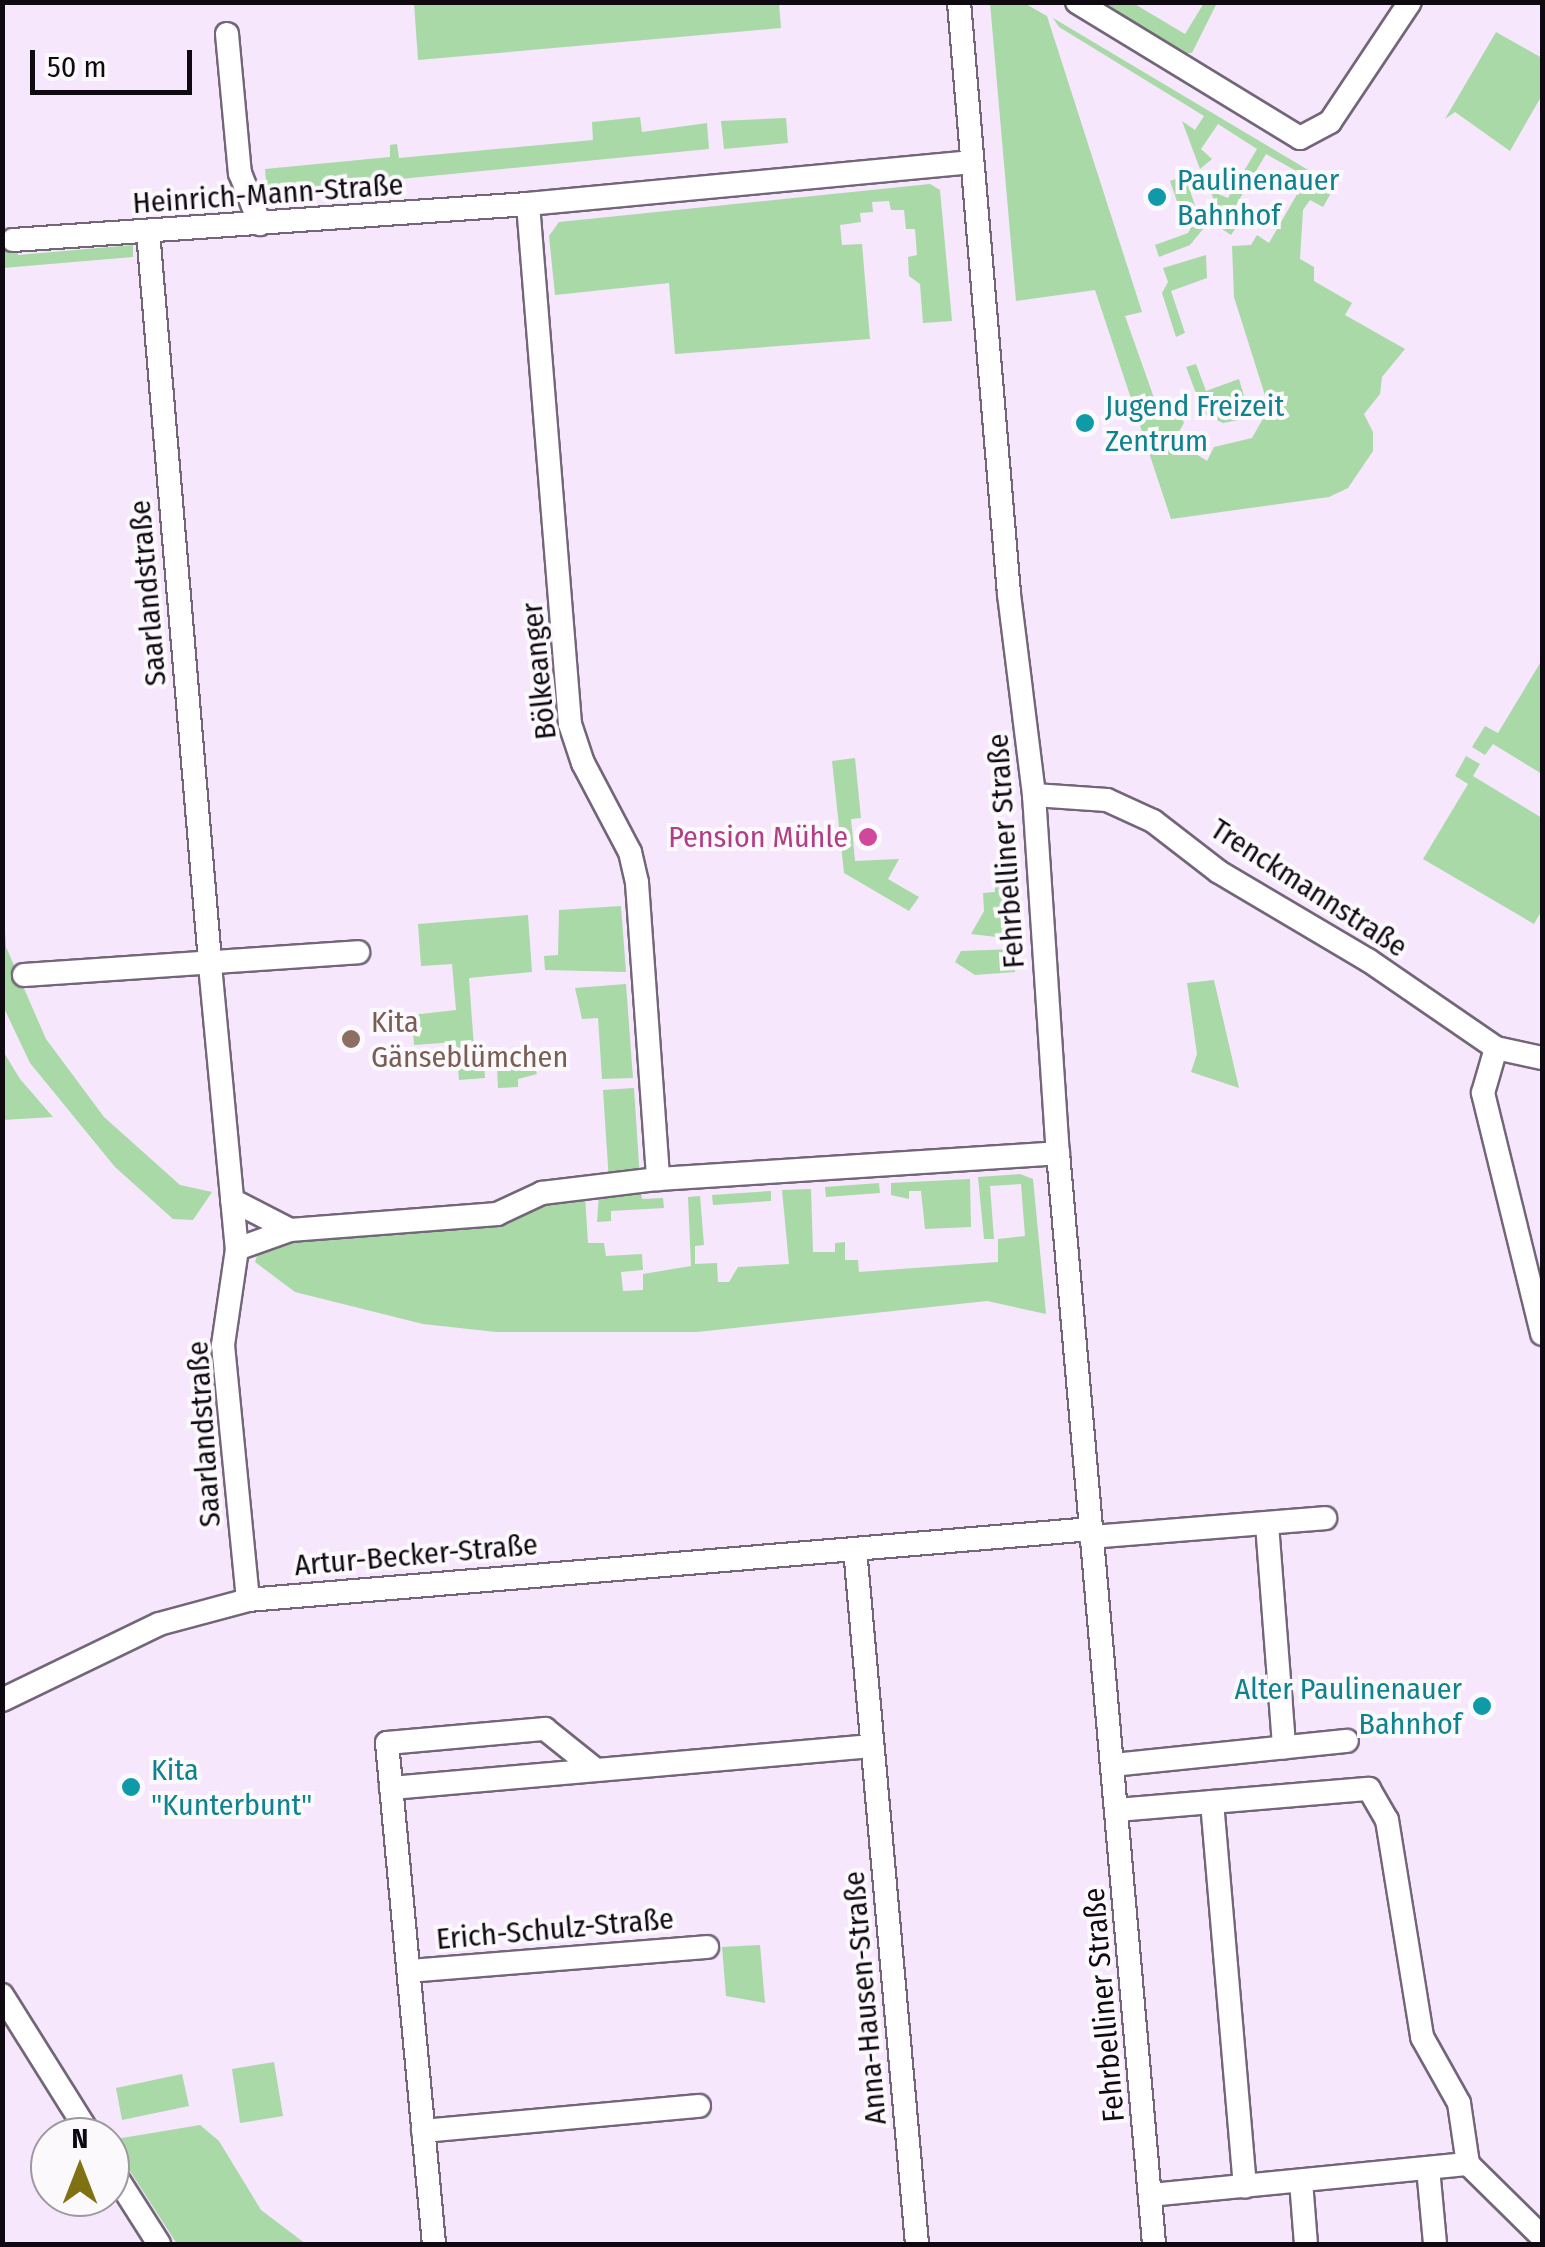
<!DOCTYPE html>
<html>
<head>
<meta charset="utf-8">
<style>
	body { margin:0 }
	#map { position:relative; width:1545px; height:2247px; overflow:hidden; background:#f6e7fd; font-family:"Fira Sans Condensed",sans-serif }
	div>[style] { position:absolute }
	.green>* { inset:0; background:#a8d9a7 }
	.roads { filter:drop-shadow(2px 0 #736679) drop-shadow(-2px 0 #736679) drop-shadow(0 2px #736679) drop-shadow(0 -2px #736679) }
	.minor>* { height:22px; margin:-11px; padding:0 11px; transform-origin:11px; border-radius:11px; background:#fff }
	.dots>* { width:28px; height:28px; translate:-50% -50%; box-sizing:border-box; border:5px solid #fcf9fd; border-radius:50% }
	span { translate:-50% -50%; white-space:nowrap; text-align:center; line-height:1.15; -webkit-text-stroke:8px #fcf9fd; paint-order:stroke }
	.culture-label { font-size:30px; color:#0d838f }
	.left { translate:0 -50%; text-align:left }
	.right { translate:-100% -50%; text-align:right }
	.street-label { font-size:30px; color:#0f0a11 }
	.hotel-label { font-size:30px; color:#b23c85 }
	.education-label { font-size:30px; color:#785e54 }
	.frame { position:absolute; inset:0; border:5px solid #0f0a11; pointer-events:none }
	.north { position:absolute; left:30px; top:2117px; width:100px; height:100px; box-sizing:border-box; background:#fcf9fd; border:2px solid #9d999f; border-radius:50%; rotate:0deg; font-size:28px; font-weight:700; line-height:40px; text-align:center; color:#0f0a11 }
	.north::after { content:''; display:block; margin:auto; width:35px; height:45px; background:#807213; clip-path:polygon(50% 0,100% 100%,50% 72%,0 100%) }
	.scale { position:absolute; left:30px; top:50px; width:162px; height:45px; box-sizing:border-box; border:5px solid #0f0a11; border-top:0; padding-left:12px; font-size:30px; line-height:35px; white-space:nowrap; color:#0f0a11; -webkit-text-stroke:8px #fcf9fd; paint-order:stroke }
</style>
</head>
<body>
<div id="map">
	<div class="green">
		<i style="clip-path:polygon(414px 3px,779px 3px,781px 28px,418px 60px)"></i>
		<i style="clip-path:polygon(990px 3px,1024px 3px,1047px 16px,1142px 312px,1125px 316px,1159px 412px,1176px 407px,1184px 423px,1174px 440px,1207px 461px,1214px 447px,1252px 438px,1269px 408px,1234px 297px,1232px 246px,1251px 245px,1257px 235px,1269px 243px,1307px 177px,1266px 154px,1229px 217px,1239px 223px,1231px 235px,1222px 229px,1211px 191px,1228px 198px,1257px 149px,1218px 124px,1201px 149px,1212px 159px,1200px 169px,1182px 121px,1195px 130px,1204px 116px,1059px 27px,1053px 18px,1335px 186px,1323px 207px,1310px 200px,1303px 210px,1300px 259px,1314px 267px,1314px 281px,1352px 303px,1345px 315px,1405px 349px,1382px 377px,1380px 394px,1364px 414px,1373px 432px,1373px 451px,1348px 488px,1329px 497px,1171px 519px,1095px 290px,1016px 301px)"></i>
		<i style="clip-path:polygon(1106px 3px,1133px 3px,1185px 34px,1204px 3px,1217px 3px,1192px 53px,1179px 53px)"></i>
		<i style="clip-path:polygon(1496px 32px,1542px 58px,1542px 95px,1510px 151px,1455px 112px,1445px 119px)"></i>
		<i style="clip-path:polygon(640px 117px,642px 132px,707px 123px,709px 149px,267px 192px,265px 169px,390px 157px,390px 145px,397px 144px,399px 158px,593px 140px,592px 122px)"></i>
		<i style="clip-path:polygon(786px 118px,788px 143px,724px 149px,721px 121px)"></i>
		<i style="clip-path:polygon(1185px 176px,1203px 229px,1190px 245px,1159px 257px,1155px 245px,1188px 233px,1194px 222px,1190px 211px,1180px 210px,1170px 181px)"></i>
		<i style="clip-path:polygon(930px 184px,940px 190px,952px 321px,923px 323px,920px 284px,909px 276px,908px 257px,917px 255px,915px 229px,906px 229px,904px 210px,891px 210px,889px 201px,872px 202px,873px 212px,860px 213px,861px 222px,840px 225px,842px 245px,862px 244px,870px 339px,675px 354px,669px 283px,555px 295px,549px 236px,559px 222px)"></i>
		<i style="clip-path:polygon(133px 245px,133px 257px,3px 268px,3px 247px,17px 246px,18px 255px)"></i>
		<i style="clip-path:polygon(1206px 255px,1207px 278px,1171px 291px,1185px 333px,1176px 337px,1162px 293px,1168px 282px,1163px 268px)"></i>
		<i style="clip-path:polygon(1196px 364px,1206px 391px,1239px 379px,1247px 406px,1238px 420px,1223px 423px,1204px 414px,1186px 367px)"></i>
		<i style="clip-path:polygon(1542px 660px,1542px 774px,1493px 744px,1485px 755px,1472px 747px,1485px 726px,1498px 733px)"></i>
		<i style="clip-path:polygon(1466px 756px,1480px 764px,1473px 776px,1542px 818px,1542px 910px,1534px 924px,1423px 859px,1468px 784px,1455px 776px)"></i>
		<i style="clip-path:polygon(855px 758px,861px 818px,851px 819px,855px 861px,899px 859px,888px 879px,919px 897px,909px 911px,844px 873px,832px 761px)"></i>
		<i style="clip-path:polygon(994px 865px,1007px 865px,1013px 939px,971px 934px,984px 911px,983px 893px,995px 892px)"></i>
		<i style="clip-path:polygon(2px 880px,6px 947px,46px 1039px,104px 1117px,180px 1185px,212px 1192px,193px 1220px,173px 1219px,115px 1167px,30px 1063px,3px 1006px)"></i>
		<i style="clip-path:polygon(621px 906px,626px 972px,545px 970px,544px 956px,558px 955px,559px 910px)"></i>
		<i style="clip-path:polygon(528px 915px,532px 972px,469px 978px,474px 1048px,483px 1048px,485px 1078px,459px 1080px,456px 1042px,414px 1045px,412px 1015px,456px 1010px,452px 964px,421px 966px,418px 924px)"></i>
		<i style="clip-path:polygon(1014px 949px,1015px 972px,975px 975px,955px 962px,961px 951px)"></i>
		<i style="clip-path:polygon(1214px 980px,1239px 1088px,1191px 1072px,1197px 1054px,1187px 983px)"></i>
		<i style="clip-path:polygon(626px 984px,633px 1078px,602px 1079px,598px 1018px,582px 1019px,575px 988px)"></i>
		<i style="clip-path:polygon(3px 1051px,20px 1079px,53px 1117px,3px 1120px)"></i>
		<i style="clip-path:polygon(534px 1065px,537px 1074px,518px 1079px,518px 1087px,498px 1088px,497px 1067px)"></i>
		<i style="clip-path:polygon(634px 1088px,640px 1180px,609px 1182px,603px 1090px)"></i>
		<i style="clip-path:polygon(1020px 1174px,1033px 1179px,1046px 1314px,987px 1301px,697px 1332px,496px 1332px,423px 1324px,295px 1292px,255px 1262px,259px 1249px,293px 1232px,585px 1195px,588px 1243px,604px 1243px,606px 1256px,642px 1254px,643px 1270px,621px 1272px,623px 1291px,643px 1290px,643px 1274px,691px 1266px,688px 1197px,700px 1196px,704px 1245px,695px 1246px,695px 1264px,717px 1263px,718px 1282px,729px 1282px,738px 1267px,789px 1264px,782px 1190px,811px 1189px,813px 1252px,835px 1252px,835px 1243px,845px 1242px,845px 1260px,858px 1260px,859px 1272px,998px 1262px,998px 1239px,1025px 1236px,1021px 1184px,990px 1186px,994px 1239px,984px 1239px,978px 1177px)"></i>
		<i style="clip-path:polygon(970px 1179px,971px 1227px,925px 1229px,921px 1191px,909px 1191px,909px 1199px,891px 1195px,891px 1183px)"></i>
		<i style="clip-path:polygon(879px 1183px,880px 1193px,826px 1197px,825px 1187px)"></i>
		<i style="clip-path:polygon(641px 1191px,642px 1199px,663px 1198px,664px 1208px,611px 1211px,611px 1221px,597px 1222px,599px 1194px)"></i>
		<i style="clip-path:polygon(771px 1191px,771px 1201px,713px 1205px,712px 1195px)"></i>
		<i style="clip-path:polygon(760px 1945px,765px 2003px,726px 1996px,722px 1947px)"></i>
		<i style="clip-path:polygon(274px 2062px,283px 2116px,240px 2123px,232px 2069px)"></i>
		<i style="clip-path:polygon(182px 2074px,189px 2106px,122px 2120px,116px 2088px)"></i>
		<i style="clip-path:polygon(200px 2125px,219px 2141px,261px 2210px,306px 2244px,177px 2244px,110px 2140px)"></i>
	</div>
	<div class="roads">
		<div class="minor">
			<i style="left:959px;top:2px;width:594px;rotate:85.17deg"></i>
			<i style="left:1009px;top:594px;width:203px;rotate:82.9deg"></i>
			<i style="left:1034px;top:795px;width:359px;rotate:86.2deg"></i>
			<i style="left:1058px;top:1153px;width:1095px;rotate:84.97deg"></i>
			<i style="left:1077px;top:2px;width:261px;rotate:31.4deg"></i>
			<i style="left:1300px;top:138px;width:34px;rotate:-28deg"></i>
			<i style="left:1330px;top:122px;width:144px;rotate:-56.3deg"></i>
			<i style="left:227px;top:34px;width:140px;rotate:84.7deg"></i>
			<i style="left:240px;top:173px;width:55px;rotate:68.6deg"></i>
			<i style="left:528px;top:204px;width:522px;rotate:85.38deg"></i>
			<i style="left:570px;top:724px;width:41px;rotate:71.6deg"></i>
			<i style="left:583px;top:763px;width:101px;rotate:62.2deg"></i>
			<i style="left:630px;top:852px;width:32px;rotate:77deg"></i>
			<i style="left:637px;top:883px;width:297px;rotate:85.9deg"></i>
			<i style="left:658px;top:1179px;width:401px;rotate:-3.7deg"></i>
			<i style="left:148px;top:232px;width:720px;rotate:85.14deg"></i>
			<i style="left:13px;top:240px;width:516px;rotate:-4deg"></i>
			<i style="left:528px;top:204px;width:446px;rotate:-5.4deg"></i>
			<i style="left:1034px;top:795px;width:73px;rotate:3.9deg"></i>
			<i style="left:1107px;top:800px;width:51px;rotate:24.5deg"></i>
			<i style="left:1153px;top:821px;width:83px;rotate:37.7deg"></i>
			<i style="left:1219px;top:872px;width:173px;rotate:30.6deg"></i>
			<i style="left:1368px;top:960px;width:155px;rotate:34.5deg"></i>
			<i style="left:1496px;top:1048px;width:47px;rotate:12.3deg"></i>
			<i style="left:210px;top:965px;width:285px;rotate:84.6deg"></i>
			<i style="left:237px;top:1249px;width:97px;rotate:98.3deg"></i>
			<i style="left:223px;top:1345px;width:256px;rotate:84.4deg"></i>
			<i style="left:24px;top:975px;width:335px;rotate:-3.9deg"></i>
			<i style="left:1496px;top:1048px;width:47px;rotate:106.1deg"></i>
			<i style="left:1483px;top:1093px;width:248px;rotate:76.2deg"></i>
			<i style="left:232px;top:1200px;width:65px;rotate:27.3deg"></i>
			<i style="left:290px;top:1230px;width:208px;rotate:-4.4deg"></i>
			<i style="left:497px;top:1214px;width:50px;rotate:-25deg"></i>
			<i style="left:542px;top:1193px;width:117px;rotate:-6.9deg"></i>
			<i style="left:237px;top:1249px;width:56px;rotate:-19.7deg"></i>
			<i style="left:1267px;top:1524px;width:224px;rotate:85.6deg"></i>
			<i style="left:1091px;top:1537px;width:235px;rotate:-4.6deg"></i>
			<i style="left:855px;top:1549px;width:698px;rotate:84.9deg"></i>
			<i style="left:2px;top:1700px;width:174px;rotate:-25.8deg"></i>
			<i style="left:159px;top:1624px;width:92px;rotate:-15.1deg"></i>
			<i style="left:248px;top:1600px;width:846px;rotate:-4.81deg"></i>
			<i style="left:1113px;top:1765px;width:235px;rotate:-5.9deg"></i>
			<i style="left:391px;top:1788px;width:483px;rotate:-5deg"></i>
			<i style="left:1212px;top:1802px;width:386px;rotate:85.1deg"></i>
			<i style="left:1117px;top:1810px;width:253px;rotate:-4.8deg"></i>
			<i style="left:1369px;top:1789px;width:36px;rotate:60deg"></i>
			<i style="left:1387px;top:1820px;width:220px;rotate:80.8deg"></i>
			<i style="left:1422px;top:2037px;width:76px;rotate:60.7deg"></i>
			<i style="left:1459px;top:2103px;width:62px;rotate:81.6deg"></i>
			<i style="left:1468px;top:2164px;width:104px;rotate:44.6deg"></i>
			<i style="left:409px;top:1971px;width:299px;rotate:-4.6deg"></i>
			<i style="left:2px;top:1995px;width:168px;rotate:57.9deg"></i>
			<i style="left:423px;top:2131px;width:277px;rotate:-5.2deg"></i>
			<i style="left:110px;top:2167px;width:91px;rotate:57.5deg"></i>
			<i style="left:1428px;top:2168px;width:76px;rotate:84.7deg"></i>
			<i style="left:1301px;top:2181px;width:63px;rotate:85.5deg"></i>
			<i style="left:1150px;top:2195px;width:320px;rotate:-5.6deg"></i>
			<i style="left:434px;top:2244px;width:503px;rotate:-95.36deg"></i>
			<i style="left:387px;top:1743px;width:159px;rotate:-5.1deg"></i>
			<i style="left:545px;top:1729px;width:64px;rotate:38.7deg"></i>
		</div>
	</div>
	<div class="dots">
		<i style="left:1157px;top:197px;background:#0f9aa8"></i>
		<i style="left:1085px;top:423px;background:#0f9aa8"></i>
		<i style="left:868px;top:837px;background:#d1479c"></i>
		<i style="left:351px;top:1039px;background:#8d6e63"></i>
		<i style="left:1482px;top:1706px;background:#0f9aa8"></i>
		<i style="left:131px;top:1787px;background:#0f9aa8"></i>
	</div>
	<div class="culture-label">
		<span class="left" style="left:1177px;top:197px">Paulinenauer<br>Bahnhof</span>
		<span class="left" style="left:1105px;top:423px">Jugend Freizeit<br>Zentrum</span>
		<span class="right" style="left:1462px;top:1706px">Alter Paulinenauer<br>Bahnhof</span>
		<span class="left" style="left:151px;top:1787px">Kita<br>"Kunterbunt"</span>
	</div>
	<div class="street-label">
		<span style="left:268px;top:194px;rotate:-4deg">Heinrich-Mann-Straße</span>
		<span style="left:148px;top:593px;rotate:-95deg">Saarlandstraße</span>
		<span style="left:539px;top:671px;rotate:-96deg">Bölkeanger</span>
		<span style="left:1006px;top:851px;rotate:-94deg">Fehrbelliner Straße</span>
		<span style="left:1309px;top:888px;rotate:33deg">Trenckmannstraße</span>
		<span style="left:204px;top:1434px;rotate:-94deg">Saarlandstraße</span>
		<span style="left:416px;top:1555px;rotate:-5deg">Artur-Becker-Straße</span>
		<span style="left:555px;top:1929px;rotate:-5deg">Erich-Schulz-Straße</span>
		<span style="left:865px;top:1998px;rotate:-95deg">Anna-Hausen-Straße</span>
		<span style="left:1104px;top:2005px;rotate:-95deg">Fehrbelliner Straße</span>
	</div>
	<div class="hotel-label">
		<span class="right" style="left:848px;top:837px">Pension Mühle</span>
	</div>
	<div class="education-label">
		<span class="left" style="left:371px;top:1039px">Kita<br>Gänseblümchen</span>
	</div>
	<div class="frame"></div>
	<div class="north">N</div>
	<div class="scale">50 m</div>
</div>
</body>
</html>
